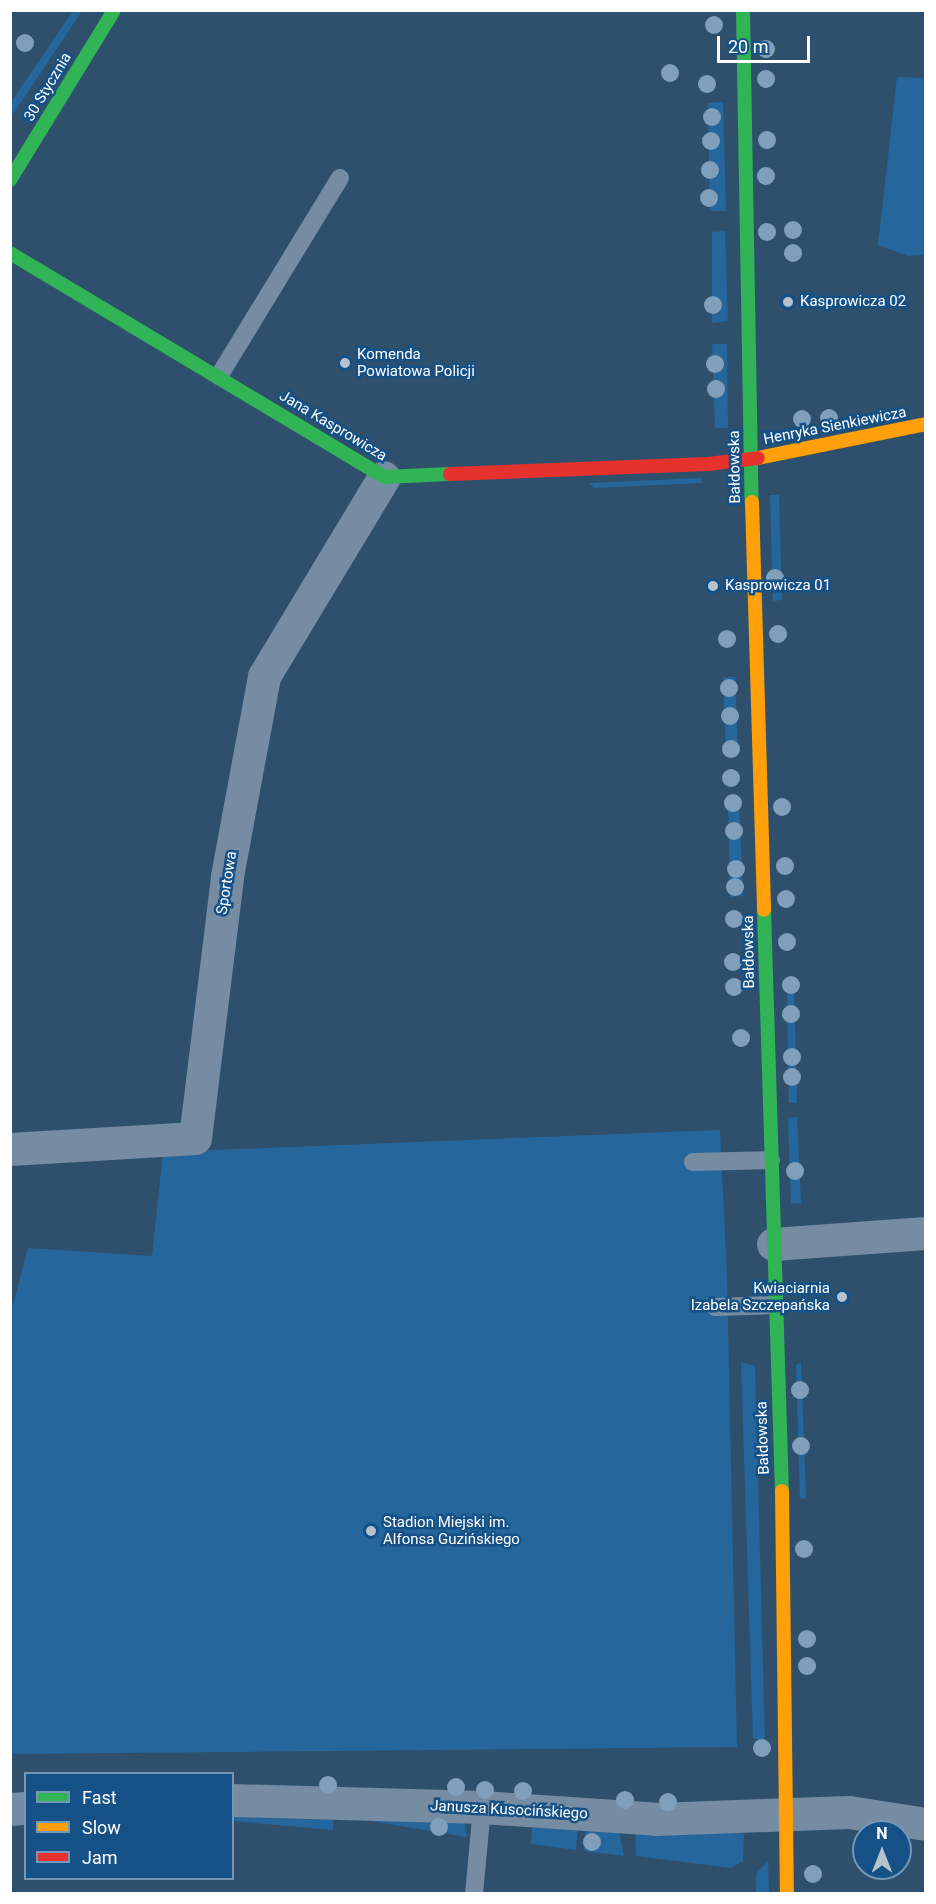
<!DOCTYPE html>
<html>
<head>
<meta charset="utf-8">
<style>
	body { margin:0 }
	#map { position:relative; width:936px; height:1904px; overflow:hidden; background:#2f506c; font-family:Roboto,sans-serif }
	div>[style] { position:absolute }
	.green>* { inset:0; background:#25669c }
	.lane>* { height:18px; margin:-9px; padding:0 9px; transform-origin:9px; border-radius:9px; background:#758ca2 }
	.street>* { height:33px; margin:-16.5px; padding:0 16.5px; transform-origin:16.5px; border-radius:16.5px; background:#758ca2 }
	.fast>* { height:14px; margin:-7px; padding:0 7px; transform-origin:7px; border-radius:7px; background:#30b455 }
	.slow>* { height:14px; margin:-7px; padding:0 7px; transform-origin:7px; border-radius:7px; background:#ff9f0a }
	.jam>* { height:14px; margin:-7px; padding:0 7px; transform-origin:7px; border-radius:7px; background:#e5322d }
	.trees>* { width:18px; height:18px; margin:-9px; border-radius:50%; background:#7f9fbb }
	.dots>* { width:16px; height:16px; translate:-50% -50%; box-sizing:border-box; border:3px solid #155186; border-radius:50% }
	span { translate:-50% -50%; white-space:nowrap; text-align:center; line-height:1.15; -webkit-text-stroke:5px #155186; paint-order:stroke }
	.street-label { font-size:15px; color:#fff }
	.poi-label { font-size:15px; color:#fff }
	.left { translate:0 -50%; text-align:left }
	.right { translate:-100% -50%; text-align:right }
	.frame { position:absolute; inset:0; border:12px solid #fff; pointer-events:none }
	.legend { position:absolute; left:24px; top:1772px; width:210px; height:108px; box-sizing:border-box; background:#155186; border:2px solid #7397b6; margin:0; padding:8px 10px; list-style:none; font-size:18px; color:#fff }
	.legend li { display:flex; align-items:center; gap:12px; height:30px }
	.legend b { width:30px; border:2px solid #7397b6 }
	.north { position:absolute; left:852px; top:1820px; width:60px; height:60px; box-sizing:border-box; background:#155186; border:2px solid #7397b6; border-radius:50%; rotate:0deg; font-size:16px; font-weight:700; line-height:24px; text-align:center; color:#fff }
	.north::after { content:''; display:block; margin:auto; width:21px; height:27px; background:#b6c2cc; clip-path:polygon(50% 0,100% 100%,50% 72%,0 100%) }
	.scale { position:absolute; left:717px; top:36px; width:93px; height:27px; box-sizing:border-box; border:3px solid #fff; border-top:0; padding-left:8px; font-size:18px; line-height:21px; white-space:nowrap; color:#fff; -webkit-text-stroke:4px #155186; paint-order:stroke }
</style>
</head>
<body>
<div id="map">
	<div class="green">
		<i style="clip-path:polygon(73px 11px,82px 11px,11px 117px,11px 102px)"></i>
		<i style="clip-path:polygon(897px 77px,925px 78px,925px 255px,908px 256px,878px 245px)"></i>
		<i style="clip-path:polygon(723px 102px,726px 211px,710px 211px,708px 103px)"></i>
		<i style="clip-path:polygon(725px 231px,728px 321px,712px 323px,712px 232px)"></i>
		<i style="clip-path:polygon(712px 344px,727px 344px,728px 428px,715px 428px)"></i>
		<i style="clip-path:polygon(701px 478px,702px 483px,594px 488px,589px 483px)"></i>
		<i style="clip-path:polygon(770px 495px,779px 495px,782px 600px,773px 601px)"></i>
		<i style="clip-path:polygon(723px 677px,735px 677px,738px 755px,726px 755px)"></i>
		<i style="clip-path:polygon(728px 799px,739px 799px,743px 896px,730px 897px)"></i>
		<i style="clip-path:polygon(787px 990px,794px 990px,797px 1103px,789px 1103px)"></i>
		<i style="clip-path:polygon(797px 1117px,801px 1203px,791px 1204px,788px 1118px)"></i>
		<i style="clip-path:polygon(720px 1130px,727px 1276px,737px 1747px,11px 1754px,10px 1316px,28px 1248px,152px 1256px,163px 1152px)"></i>
		<i style="clip-path:polygon(741px 1362px,755px 1366px,765px 1742px,753px 1738px)"></i>
		<i style="clip-path:polygon(801px 1362px,806px 1498px,800px 1499px,796px 1365px)"></i>
		<i style="clip-path:polygon(371px 1811px,465px 1823px,467px 1837px,371px 1821px)"></i>
		<i style="clip-path:polygon(233px 1817px,333px 1820px,333px 1830px,233px 1821px)"></i>
		<i style="clip-path:polygon(533px 1820px,578px 1824px,576px 1850px,531px 1844px)"></i>
		<i style="clip-path:polygon(586px 1824px,618px 1826px,624px 1856px,584px 1851px)"></i>
		<i style="clip-path:polygon(635px 1827px,744px 1833px,743px 1861px,731px 1868px,636px 1856px)"></i>
		<i style="clip-path:polygon(768px 1860px,769px 1893px,756px 1893px,756px 1874px)"></i>
	</div>
	<div class="lane">
		<i style="left:219px;top:376px;width:232px;rotate:-58.6deg"></i>
		<i style="left:693px;top:1162px;width:78px;rotate:-1.5deg"></i>
		<i style="left:715px;top:1307px;width:60px;rotate:-1.9deg"></i>
		<i style="left:474px;top:1894px;width:87px;rotate:-84.7deg"></i>
	</div>
	<div class="street">
		<i style="left:10px;top:1149px;width:185px;rotate:-3.4deg"></i>
		<i style="left:195px;top:1138px;width:264px;rotate:-83deg"></i>
		<i style="left:227px;top:876px;width:203px;rotate:-79.5deg"></i>
		<i style="left:264px;top:676px;width:232px;rotate:-58.9deg"></i>
		<i style="left:773px;top:1244px;width:153px;rotate:-4.1deg"></i>
		<i style="left:232px;top:1800px;width:250px;rotate:1.6deg"></i>
		<i style="left:482px;top:1807px;width:174px;rotate:3.9deg"></i>
		<i style="left:656px;top:1819px;width:193px;rotate:-2.1deg"></i>
		<i style="left:849px;top:1812px;width:78px;rotate:8.9deg"></i>
		<i style="left:10px;top:1809px;width:16px;rotate:-4deg"></i>
	</div>
	<div class="fast">
		<i style="left:743px;top:10px;width:492px;rotate:89deg"></i>
		<i style="left:10px;top:180px;width:199px;rotate:-58.5deg"></i>
		<i style="left:10px;top:253px;width:436px;rotate:30.9deg"></i>
		<i style="left:384px;top:477px;width:66px;rotate:-2.6deg"></i>
		<i style="left:764px;top:910px;width:581px;rotate:88.23deg"></i>
	</div>
	<div class="slow">
		<i style="left:758px;top:458px;width:171px;rotate:-11.4deg"></i>
		<i style="left:752px;top:502px;width:408px;rotate:88.3deg"></i>
		<i style="left:782px;top:1491px;width:403px;rotate:89.3deg"></i>
	</div>
	<div class="jam">
		<i style="left:450px;top:474px;width:258px;rotate:-2.2deg"></i>
		<i style="left:708px;top:464px;width:50px;rotate:-6.8deg"></i>
	</div>
	<div class="trees">
		<i style="left:714px;top:25px"></i>
		<i style="left:25px;top:43px"></i>
		<i style="left:766px;top:49px"></i>
		<i style="left:670px;top:73px"></i>
		<i style="left:766px;top:79px"></i>
		<i style="left:707px;top:84px"></i>
		<i style="left:712px;top:117px"></i>
		<i style="left:767px;top:140px"></i>
		<i style="left:711px;top:141px"></i>
		<i style="left:710px;top:170px"></i>
		<i style="left:766px;top:176px"></i>
		<i style="left:709px;top:198px"></i>
		<i style="left:793px;top:230px"></i>
		<i style="left:767px;top:232px"></i>
		<i style="left:793px;top:253px"></i>
		<i style="left:713px;top:305px"></i>
		<i style="left:715px;top:364px"></i>
		<i style="left:716px;top:389px"></i>
		<i style="left:829px;top:418px"></i>
		<i style="left:802px;top:419px"></i>
		<i style="left:775px;top:578px"></i>
		<i style="left:778px;top:634px"></i>
		<i style="left:727px;top:639px"></i>
		<i style="left:729px;top:688px"></i>
		<i style="left:730px;top:716px"></i>
		<i style="left:731px;top:749px"></i>
		<i style="left:731px;top:778px"></i>
		<i style="left:733px;top:803px"></i>
		<i style="left:782px;top:807px"></i>
		<i style="left:734px;top:831px"></i>
		<i style="left:785px;top:866px"></i>
		<i style="left:736px;top:869px"></i>
		<i style="left:735px;top:887px"></i>
		<i style="left:786px;top:899px"></i>
		<i style="left:734px;top:919px"></i>
		<i style="left:787px;top:942px"></i>
		<i style="left:733px;top:962px"></i>
		<i style="left:791px;top:985px"></i>
		<i style="left:734px;top:987px"></i>
		<i style="left:791px;top:1014px"></i>
		<i style="left:741px;top:1038px"></i>
		<i style="left:792px;top:1057px"></i>
		<i style="left:792px;top:1077px"></i>
		<i style="left:795px;top:1171px"></i>
		<i style="left:800px;top:1390px"></i>
		<i style="left:801px;top:1446px"></i>
		<i style="left:804px;top:1549px"></i>
		<i style="left:807px;top:1639px"></i>
		<i style="left:807px;top:1666px"></i>
		<i style="left:762px;top:1748px"></i>
		<i style="left:328px;top:1785px"></i>
		<i style="left:456px;top:1787px"></i>
		<i style="left:485px;top:1790px"></i>
		<i style="left:523px;top:1791px"></i>
		<i style="left:625px;top:1800px"></i>
		<i style="left:668px;top:1802px"></i>
		<i style="left:439px;top:1827px"></i>
		<i style="left:592px;top:1842px"></i>
		<i style="left:813px;top:1874px"></i>
	</div>
	<div class="dots">
		<i style="left:788px;top:302px;background:#b6c2cc"></i>
		<i style="left:345px;top:363px;background:#b6c2cc"></i>
		<i style="left:713px;top:586px;background:#b6c2cc"></i>
		<i style="left:842px;top:1297px;background:#b6c2cc"></i>
		<i style="left:371px;top:1531px;background:#b6c2cc"></i>
	</div>
	<div class="street-label">
		<span style="left:48px;top:87px;rotate:-59deg">30 Stycznia</span>
		<span style="left:333px;top:426px;rotate:31deg">Jana Kasprowicza</span>
		<span style="left:835px;top:426px;rotate:-11deg">Henryka Sienkiewicza</span>
		<span style="left:735px;top:467px;rotate:-91deg">Bałdowska</span>
		<span style="left:227px;top:883px;rotate:-81deg">Sportowa</span>
		<span style="left:749px;top:952px;rotate:-91deg">Bałdowska</span>
		<span style="left:763px;top:1438px;rotate:-92deg">Bałdowska</span>
		<span style="left:509px;top:1810px;rotate:3deg">Janusza Kusocińskiego</span>
	</div>
	<div class="poi-label">
		<span class="left" style="left:800px;top:302px">Kasprowicza 02</span>
		<span class="left" style="left:357px;top:363px">Komenda<br>Powiatowa Policji</span>
		<span class="left" style="left:725px;top:586px">Kasprowicza 01</span>
		<span class="right" style="left:830px;top:1297px">Kwiaciarnia<br>Izabela Szczepańska</span>
		<span class="left" style="left:383px;top:1531px">Stadion Miejski im.<br>Alfonsa Guzińskiego</span>
	</div>
	<div class="frame"></div>
	<ul class="legend">
	<li><b style="height:8px;background:#30b455"></b>Fast</li>
	<li><b style="height:8px;background:#ff9f0a"></b>Slow</li>
	<li><b style="height:8px;background:#e5322d"></b>Jam</li>
	</ul>
	<div class="north">N</div>
	<div class="scale">20 m</div>
</div>
</body>
</html>
